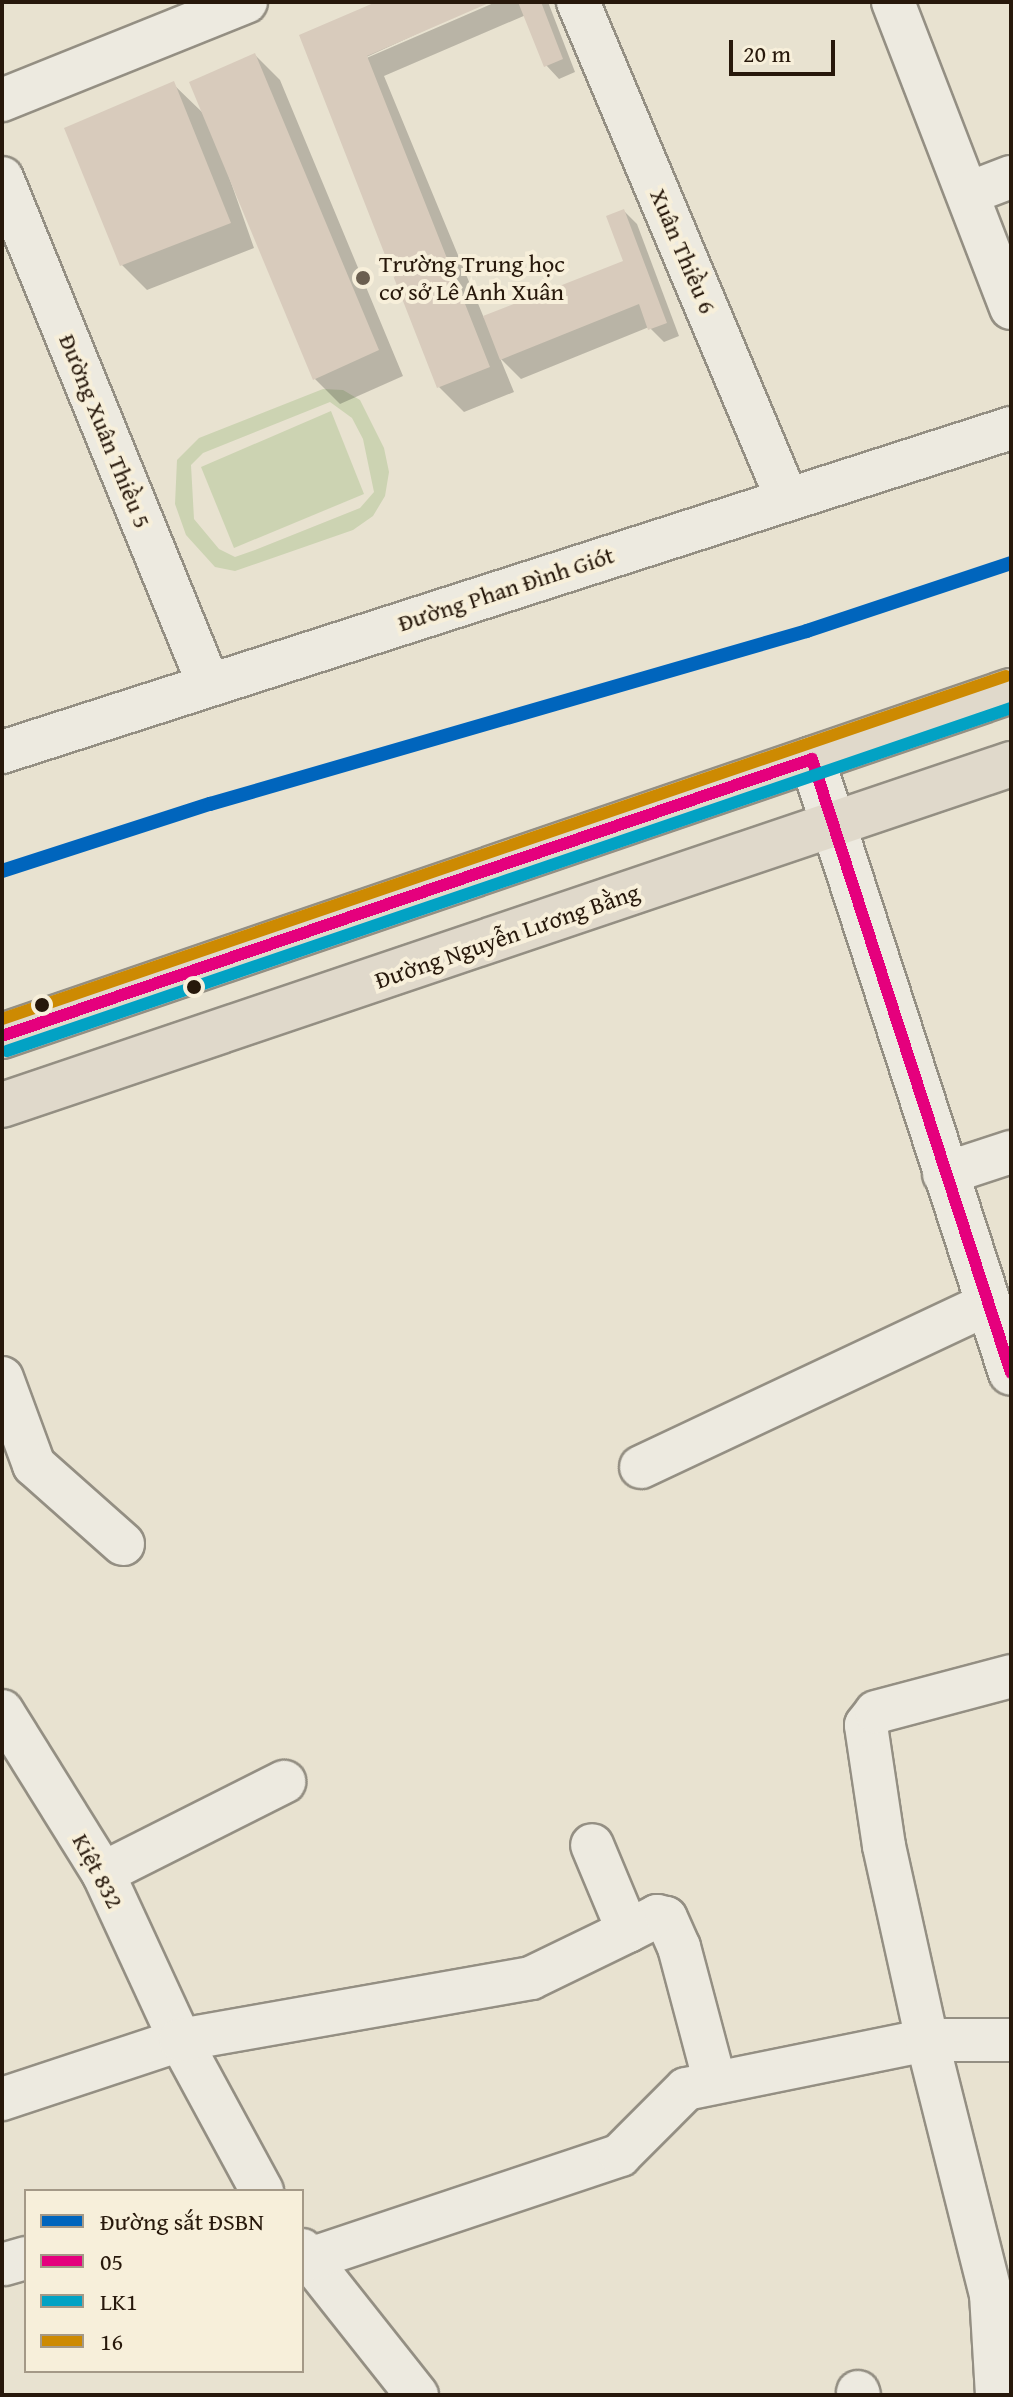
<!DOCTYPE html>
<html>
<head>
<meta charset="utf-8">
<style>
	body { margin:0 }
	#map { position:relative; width:1013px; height:2397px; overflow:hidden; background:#e8e2d0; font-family:"Gentium Book Plus",serif }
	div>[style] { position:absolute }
	.green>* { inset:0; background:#ccd3b2 }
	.shadow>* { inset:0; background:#0003 }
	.building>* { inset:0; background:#d8cbbc }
	.roads { filter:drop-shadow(2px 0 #948f83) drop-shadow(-2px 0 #948f83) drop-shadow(0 2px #948f83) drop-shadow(0 -2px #948f83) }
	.minor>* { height:42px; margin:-21px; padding:0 21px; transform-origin:21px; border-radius:21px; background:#edeae0 }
	.tertiary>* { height:44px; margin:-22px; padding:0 22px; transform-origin:22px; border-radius:22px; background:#edeae0 }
	.trunk>* { height:44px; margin:-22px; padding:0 22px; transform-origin:22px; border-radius:22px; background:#e0d9cb }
	.bus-1>* { height:12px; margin:-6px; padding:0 6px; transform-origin:6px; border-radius:6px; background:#e5007d }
	.bus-2>* { height:12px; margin:-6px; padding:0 6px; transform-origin:6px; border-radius:6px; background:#02a2c4 }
	.bus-3>* { height:12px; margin:-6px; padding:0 6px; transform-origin:6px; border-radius:6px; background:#cd8a02 }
	.rail-1>* { height:14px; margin:-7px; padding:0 7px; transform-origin:7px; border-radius:7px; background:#0065bd }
	.dots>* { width:22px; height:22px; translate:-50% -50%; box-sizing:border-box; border:4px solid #f7efda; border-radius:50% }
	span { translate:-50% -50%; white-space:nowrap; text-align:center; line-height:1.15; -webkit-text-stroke:8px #f7efda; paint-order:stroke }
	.street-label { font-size:24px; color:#27180b }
	.poi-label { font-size:24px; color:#27180b }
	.left { translate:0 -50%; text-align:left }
	.frame { position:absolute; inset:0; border:4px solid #27180b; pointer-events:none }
	.legend { position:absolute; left:24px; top:2189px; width:280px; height:184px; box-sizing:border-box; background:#f7efda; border:2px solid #a49987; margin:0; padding:10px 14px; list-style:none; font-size:24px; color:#27180b }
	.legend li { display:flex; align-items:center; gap:16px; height:40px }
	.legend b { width:40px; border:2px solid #a49987 }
	.scale { position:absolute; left:729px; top:40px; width:106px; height:36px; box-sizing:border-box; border:4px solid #27180b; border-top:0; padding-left:10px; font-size:24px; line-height:28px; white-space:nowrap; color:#27180b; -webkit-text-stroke:6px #f7efda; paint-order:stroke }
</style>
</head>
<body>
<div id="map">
	<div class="green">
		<i style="clip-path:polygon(evenodd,323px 389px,343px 390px,360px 400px,384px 448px,389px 472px,385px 496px,373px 516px,353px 530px,235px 571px,215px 567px,186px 535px,175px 504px,177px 460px,199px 438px,323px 389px,330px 402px,352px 418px,363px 439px,374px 492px,360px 508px,255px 550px,235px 557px,219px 549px,194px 519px,191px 465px,203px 453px,330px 402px)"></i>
		<i style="clip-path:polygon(331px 411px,364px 494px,234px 548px,201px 467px)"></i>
	</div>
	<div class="shadow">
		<i style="clip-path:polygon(381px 2px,486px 2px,325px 76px,496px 2px,548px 2px,575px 72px,559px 79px,546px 65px,526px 15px,384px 76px,484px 318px,628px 271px,624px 211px,637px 224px,679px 336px,664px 342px,649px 327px,521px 379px,500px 358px,514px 392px,464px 412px,439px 387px,318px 77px)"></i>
		<i style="clip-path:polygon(255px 55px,280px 80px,403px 376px,340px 404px,315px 379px,221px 154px,254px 248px,147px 290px,122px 265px,173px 84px,204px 114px)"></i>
	</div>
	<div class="building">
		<i style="clip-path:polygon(376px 2px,491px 2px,367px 56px,490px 367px,437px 388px,299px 35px)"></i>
		<i style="clip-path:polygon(518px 2px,541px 2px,563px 59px,544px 67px)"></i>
		<i style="clip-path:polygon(255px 53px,379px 350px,313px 380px,189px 82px)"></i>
		<i style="clip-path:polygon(174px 81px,231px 223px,120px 266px,64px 128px)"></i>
		<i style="clip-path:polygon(624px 209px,667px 323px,648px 330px,639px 304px,500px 360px,483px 316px,623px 261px,606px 216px)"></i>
	</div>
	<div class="roads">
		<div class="minor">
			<i style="left:578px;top:2px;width:539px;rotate:67.19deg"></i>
			<i style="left:893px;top:2px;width:328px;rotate:68.9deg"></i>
			<i style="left:2px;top:100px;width:263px;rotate:-21.9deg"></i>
			<i style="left:2px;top:178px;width:545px;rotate:67.81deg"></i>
			<i style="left:969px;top:193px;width:45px;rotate:-20.9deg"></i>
			<i style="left:2px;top:752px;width:1060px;rotate:-17.8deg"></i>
			<i style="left:944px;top:1174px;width:71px;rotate:-18.2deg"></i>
			<i style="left:2px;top:1378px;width:93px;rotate:69.8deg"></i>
			<i style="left:34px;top:1465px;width:119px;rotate:41.6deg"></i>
			<i style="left:641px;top:1467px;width:383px;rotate:-25.2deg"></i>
			<i style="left:2px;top:1711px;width:191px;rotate:58.1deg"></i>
			<i style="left:103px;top:1873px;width:184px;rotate:65.2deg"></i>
			<i style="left:180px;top:2040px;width:172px;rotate:61.5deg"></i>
			<i style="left:103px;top:1873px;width:203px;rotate:-26.7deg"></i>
			<i style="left:628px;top:1931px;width:33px;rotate:-27deg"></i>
			<i style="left:657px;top:1916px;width:9px;rotate:13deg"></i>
			<i style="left:666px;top:1918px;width:32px;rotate:66deg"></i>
			<i style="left:679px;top:1947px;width:140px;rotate:75.1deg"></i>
			<i style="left:2px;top:2099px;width:188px;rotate:-18.3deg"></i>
			<i style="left:180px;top:2040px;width:356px;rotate:-10deg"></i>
			<i style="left:531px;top:1978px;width:108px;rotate:-25.9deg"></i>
			<i style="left:628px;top:1931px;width:93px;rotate:-112.7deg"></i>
			<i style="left:302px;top:2250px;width:185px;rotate:51.6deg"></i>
			<i style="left:310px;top:2259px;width:327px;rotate:-18.5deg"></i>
			<i style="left:620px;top:2155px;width:93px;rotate:-45deg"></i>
			<i style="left:686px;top:2089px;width:246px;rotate:-11.5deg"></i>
			<i style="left:927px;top:2040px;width:84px"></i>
			<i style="left:5px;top:2264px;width:22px;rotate:-16deg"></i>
			<i style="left:858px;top:2392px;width:3px;rotate:72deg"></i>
			<i style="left:997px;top:2395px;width:100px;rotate:-93.4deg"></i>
			<i style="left:991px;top:2295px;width:263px;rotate:-104.1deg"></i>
			<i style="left:927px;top:2040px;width:199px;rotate:-102.5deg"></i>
			<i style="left:884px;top:1846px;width:122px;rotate:-98.5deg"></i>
			<i style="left:866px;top:1725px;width:16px;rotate:-52deg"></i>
			<i style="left:876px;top:1712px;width:140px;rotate:-14.9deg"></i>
		</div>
		<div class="tertiary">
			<i style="left:812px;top:759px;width:645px;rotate:72.04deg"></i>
		</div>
		<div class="trunk">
			<i style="left:2px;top:1036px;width:1066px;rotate:-18.88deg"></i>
			<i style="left:2px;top:1105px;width:1065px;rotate:-18.67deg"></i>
		</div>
	</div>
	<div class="bus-1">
		<i style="left:2px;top:1036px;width:856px;rotate:-18.88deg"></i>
		<i style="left:812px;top:759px;width:645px;rotate:72.04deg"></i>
	</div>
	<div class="bus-2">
		<i style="left:7px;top:1051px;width:1061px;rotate:-18.86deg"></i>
	</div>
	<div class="bus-3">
		<i style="left:2px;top:1019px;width:1061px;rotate:-18.86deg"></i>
	</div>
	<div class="rail-1">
		<i style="left:2px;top:871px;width:219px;rotate:-17.9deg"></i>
		<i style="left:210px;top:804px;width:622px;rotate:-16.16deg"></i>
		<i style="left:807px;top:631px;width:215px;rotate:-18.4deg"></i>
	</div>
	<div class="dots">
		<i style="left:363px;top:278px;background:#6b5f50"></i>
		<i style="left:194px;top:987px;background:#27180b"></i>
		<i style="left:42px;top:1005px;background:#27180b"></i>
	</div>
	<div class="street-label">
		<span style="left:683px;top:251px;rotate:67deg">Xuân Thiều 6</span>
		<span style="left:105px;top:431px;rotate:68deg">Đường Xuân Thiều 5</span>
		<span style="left:506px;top:589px;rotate:-18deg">Đường Phan Đình Giót</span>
		<span style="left:507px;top:936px;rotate:-19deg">Đường Nguyễn Lương Bằng</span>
		<span style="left:98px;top:1871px;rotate:62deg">Kiệt 832</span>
	</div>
	<div class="poi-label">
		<span class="left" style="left:379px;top:278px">Trường Trung học<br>cơ sở Lê Anh Xuân</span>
	</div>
	<div class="frame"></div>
	<ul class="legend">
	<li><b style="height:10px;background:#0065bd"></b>Đường sắt ĐSBN</li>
	<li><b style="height:10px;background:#e5007d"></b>05</li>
	<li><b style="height:10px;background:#02a2c4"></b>LK1</li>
	<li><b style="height:10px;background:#cd8a02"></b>16</li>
	</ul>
	<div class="scale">20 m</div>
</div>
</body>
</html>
